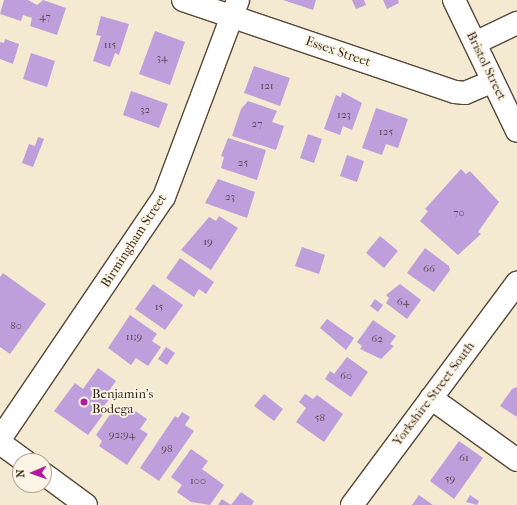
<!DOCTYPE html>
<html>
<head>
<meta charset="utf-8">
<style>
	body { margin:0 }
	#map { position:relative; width:517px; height:505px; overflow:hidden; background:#f4ead1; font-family:"IM FELL French Canon",serif }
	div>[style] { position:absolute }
	.building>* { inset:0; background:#bf9edc }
	.roads { filter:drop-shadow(1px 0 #574739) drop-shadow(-1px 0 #574739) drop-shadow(0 1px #574739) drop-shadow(0 -1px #574739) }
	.street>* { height:22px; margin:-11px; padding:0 11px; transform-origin:11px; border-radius:11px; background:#fff }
	.secondary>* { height:22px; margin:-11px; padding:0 11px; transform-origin:11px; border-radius:11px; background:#fff }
	.dots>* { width:11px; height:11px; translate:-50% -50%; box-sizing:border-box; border:2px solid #fcf5e5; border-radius:50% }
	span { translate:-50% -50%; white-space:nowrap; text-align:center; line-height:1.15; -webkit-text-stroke:3.5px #fcf5e5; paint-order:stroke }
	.number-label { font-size:11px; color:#5c474e }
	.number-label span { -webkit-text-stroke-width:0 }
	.street-label { font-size:13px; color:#3b2a1e }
	.poi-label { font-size:13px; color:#3b2a1e }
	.left { translate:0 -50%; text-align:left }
	.north { position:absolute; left:12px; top:453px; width:40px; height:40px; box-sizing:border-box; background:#fcf5e5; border:1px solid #afa495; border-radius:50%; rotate:268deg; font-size:11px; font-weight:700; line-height:16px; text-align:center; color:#3b2a1e }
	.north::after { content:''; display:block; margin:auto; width:14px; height:18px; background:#b5179e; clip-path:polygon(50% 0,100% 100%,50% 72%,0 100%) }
</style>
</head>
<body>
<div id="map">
	<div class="building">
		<i style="clip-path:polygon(4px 0,28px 0,37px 5px,43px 0,66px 8px,57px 35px,30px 26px,32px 18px,23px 15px,21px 21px,0 14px)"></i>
		<i style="clip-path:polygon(283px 0,316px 0,313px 10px)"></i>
		<i style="clip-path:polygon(352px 0,364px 0,366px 5px,356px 9px)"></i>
		<i style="clip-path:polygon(383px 0,398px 0,399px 3px,387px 9px)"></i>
		<i style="clip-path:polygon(101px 16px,129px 24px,119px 55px,115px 53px,110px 67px,93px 61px,101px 36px,96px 35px)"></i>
		<i style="clip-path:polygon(155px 31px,185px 42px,170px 85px,139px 74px)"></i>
		<i style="clip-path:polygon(5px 39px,19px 44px,13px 64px,0 59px,0 42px,4px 43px)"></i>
		<i style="clip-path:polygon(31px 53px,55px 61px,47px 87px,23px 79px)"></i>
		<i style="clip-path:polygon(254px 66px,290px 78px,280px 106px,244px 93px)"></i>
		<i style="clip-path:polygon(131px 91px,168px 104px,159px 128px,123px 115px)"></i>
		<i style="clip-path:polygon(342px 92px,362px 103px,352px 130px,343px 126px,340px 135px,324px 129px,336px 95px,341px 97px)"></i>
		<i style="clip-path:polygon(248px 101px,277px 111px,272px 122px,284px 126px,276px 150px,232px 136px,241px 109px)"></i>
		<i style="clip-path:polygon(376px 108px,408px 119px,398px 148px,386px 144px,382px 155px,362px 148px)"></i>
		<i style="clip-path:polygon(308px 134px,322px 139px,314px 163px,300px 158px)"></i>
		<i style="clip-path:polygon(38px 137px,44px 139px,33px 167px,22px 163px,29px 144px,35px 146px)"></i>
		<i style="clip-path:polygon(228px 138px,266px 150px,257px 180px,221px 168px,224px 157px,221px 156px)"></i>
		<i style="clip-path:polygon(347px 155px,364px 161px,357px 182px,340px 176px)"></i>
		<i style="clip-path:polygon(461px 169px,466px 174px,470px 171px,499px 202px,478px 232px,481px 234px,458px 255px,420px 221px,428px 211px,425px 209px)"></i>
		<i style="clip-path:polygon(218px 179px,255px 192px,247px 218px,205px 203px)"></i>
		<i style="clip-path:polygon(219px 216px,238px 228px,211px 270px,181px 250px,209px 217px,216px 221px)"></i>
		<i style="clip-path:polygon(380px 236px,398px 251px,384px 268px,366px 253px)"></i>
		<i style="clip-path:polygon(302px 247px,325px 255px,319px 274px,295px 266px)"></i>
		<i style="clip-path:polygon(425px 248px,449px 266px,450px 270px,434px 292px,407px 273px)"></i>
		<i style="clip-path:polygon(180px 258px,214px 282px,206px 294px,199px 289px,194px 297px,166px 278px)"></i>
		<i style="clip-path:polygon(3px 273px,46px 304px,10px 354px,0 347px,0 277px)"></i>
		<i style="clip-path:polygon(153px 284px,183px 305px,165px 330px,135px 309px)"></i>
		<i style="clip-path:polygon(400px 284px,421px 300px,407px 319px,386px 303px,389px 298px,386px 295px)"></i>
		<i style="clip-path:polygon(375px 299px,383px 305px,378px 312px,370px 306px)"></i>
		<i style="clip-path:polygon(130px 315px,157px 334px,152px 341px,161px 347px,148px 366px,136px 358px,131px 365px,108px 348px)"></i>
		<i style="clip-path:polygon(327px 319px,354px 338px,346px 350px,320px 328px)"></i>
		<i style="clip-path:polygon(373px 320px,396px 336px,390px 344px,394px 346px,381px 359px,360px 349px,362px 346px,357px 342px)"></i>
		<i style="clip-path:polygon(166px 347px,175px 353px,167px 365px,158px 359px)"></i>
		<i style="clip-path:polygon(347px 357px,368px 372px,351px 397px,325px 379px,330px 371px,334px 374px)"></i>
		<i style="clip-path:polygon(98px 368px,116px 381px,106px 395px,110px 398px,104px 406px,108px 408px,88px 435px,54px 411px,75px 383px,83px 389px)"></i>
		<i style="clip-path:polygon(517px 387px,517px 417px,500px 406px,512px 389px)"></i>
		<i style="clip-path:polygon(264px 394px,283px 409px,274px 421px,254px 406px)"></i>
		<i style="clip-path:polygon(305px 394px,313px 399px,317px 395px,343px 414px,324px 442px,296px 422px,306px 408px,299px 402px)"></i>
		<i style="clip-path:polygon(127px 405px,147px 419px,140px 429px,148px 434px,127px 465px,99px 446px,102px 441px,96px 435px,113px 410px,119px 415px)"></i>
		<i style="clip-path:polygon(182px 412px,190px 417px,185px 425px,194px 431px,159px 481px,140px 468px,175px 416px,178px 418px)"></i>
		<i style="clip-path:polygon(459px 441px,483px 458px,454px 499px,430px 481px)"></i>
		<i style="clip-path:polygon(191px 449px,208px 461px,202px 469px,224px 485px,210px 505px,191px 502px,177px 492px,182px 485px,171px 477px)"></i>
		<i style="clip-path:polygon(241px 492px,254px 501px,252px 505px,231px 505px)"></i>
		<i style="clip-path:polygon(419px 495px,433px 505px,412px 505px)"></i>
		<i style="clip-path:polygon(470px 495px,479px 501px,477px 505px,466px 502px)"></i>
		<i style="clip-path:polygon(222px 499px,231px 505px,218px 505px)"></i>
	</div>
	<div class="roads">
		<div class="street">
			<i style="left:183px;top:0;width:287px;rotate:18.7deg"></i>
			<i style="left:455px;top:92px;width:10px;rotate:6deg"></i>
			<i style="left:465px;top:93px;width:30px;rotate:-23deg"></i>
			<i style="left:454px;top:0;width:145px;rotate:64.3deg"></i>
			<i style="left:475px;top:43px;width:47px;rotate:-25.5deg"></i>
			<i style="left:431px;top:398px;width:106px;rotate:35.8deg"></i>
			<i style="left:0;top:439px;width:292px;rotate:-55.9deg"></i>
			<i style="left:164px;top:197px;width:210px;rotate:-69.4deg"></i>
			<i style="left:352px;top:505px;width:277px;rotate:-53.4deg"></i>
		</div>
		<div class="secondary">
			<i style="left:0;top:443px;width:31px;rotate:36deg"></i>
			<i style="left:44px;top:474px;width:52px;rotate:36.4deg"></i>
		</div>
	</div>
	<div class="dots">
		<i style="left:84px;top:402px;background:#b5179e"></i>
	</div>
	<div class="number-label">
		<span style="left:45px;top:17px">47</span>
		<span style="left:110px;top:45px">115</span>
		<span style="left:162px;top:58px">34</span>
		<span style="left:267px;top:86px">121</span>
		<span style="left:145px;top:110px">32</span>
		<span style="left:344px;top:115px">123</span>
		<span style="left:257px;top:124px">27</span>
		<span style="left:386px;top:132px">125</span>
		<span style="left:243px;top:163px">25</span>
		<span style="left:230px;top:197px">23</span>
		<span style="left:459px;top:213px">70</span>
		<span style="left:208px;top:242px">19</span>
		<span style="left:429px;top:269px">66</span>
		<span style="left:403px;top:302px">64</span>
		<span style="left:159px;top:307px">15</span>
		<span style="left:16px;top:326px">80</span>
		<span style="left:134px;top:337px">11;9</span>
		<span style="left:377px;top:339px">62</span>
		<span style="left:346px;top:376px">60</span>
		<span style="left:320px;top:418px">58</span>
		<span style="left:122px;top:435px">92;94</span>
		<span style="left:167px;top:449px">98</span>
		<span style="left:464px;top:458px">61</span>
		<span style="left:450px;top:479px">59</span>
		<span style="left:198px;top:481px">100</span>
	</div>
	<div class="street-label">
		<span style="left:338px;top:52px;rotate:19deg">Essex Street</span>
		<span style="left:486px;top:66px;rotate:64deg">Bristol Street</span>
		<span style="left:134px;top:241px;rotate:-57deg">Birmingham Street</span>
		<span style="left:434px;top:394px;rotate:-53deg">Yorkshire Street South</span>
	</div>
	<div class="poi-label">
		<span class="left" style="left:92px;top:402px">Benjamin's<br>Bodega</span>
	</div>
	<div class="north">N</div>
</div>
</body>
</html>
